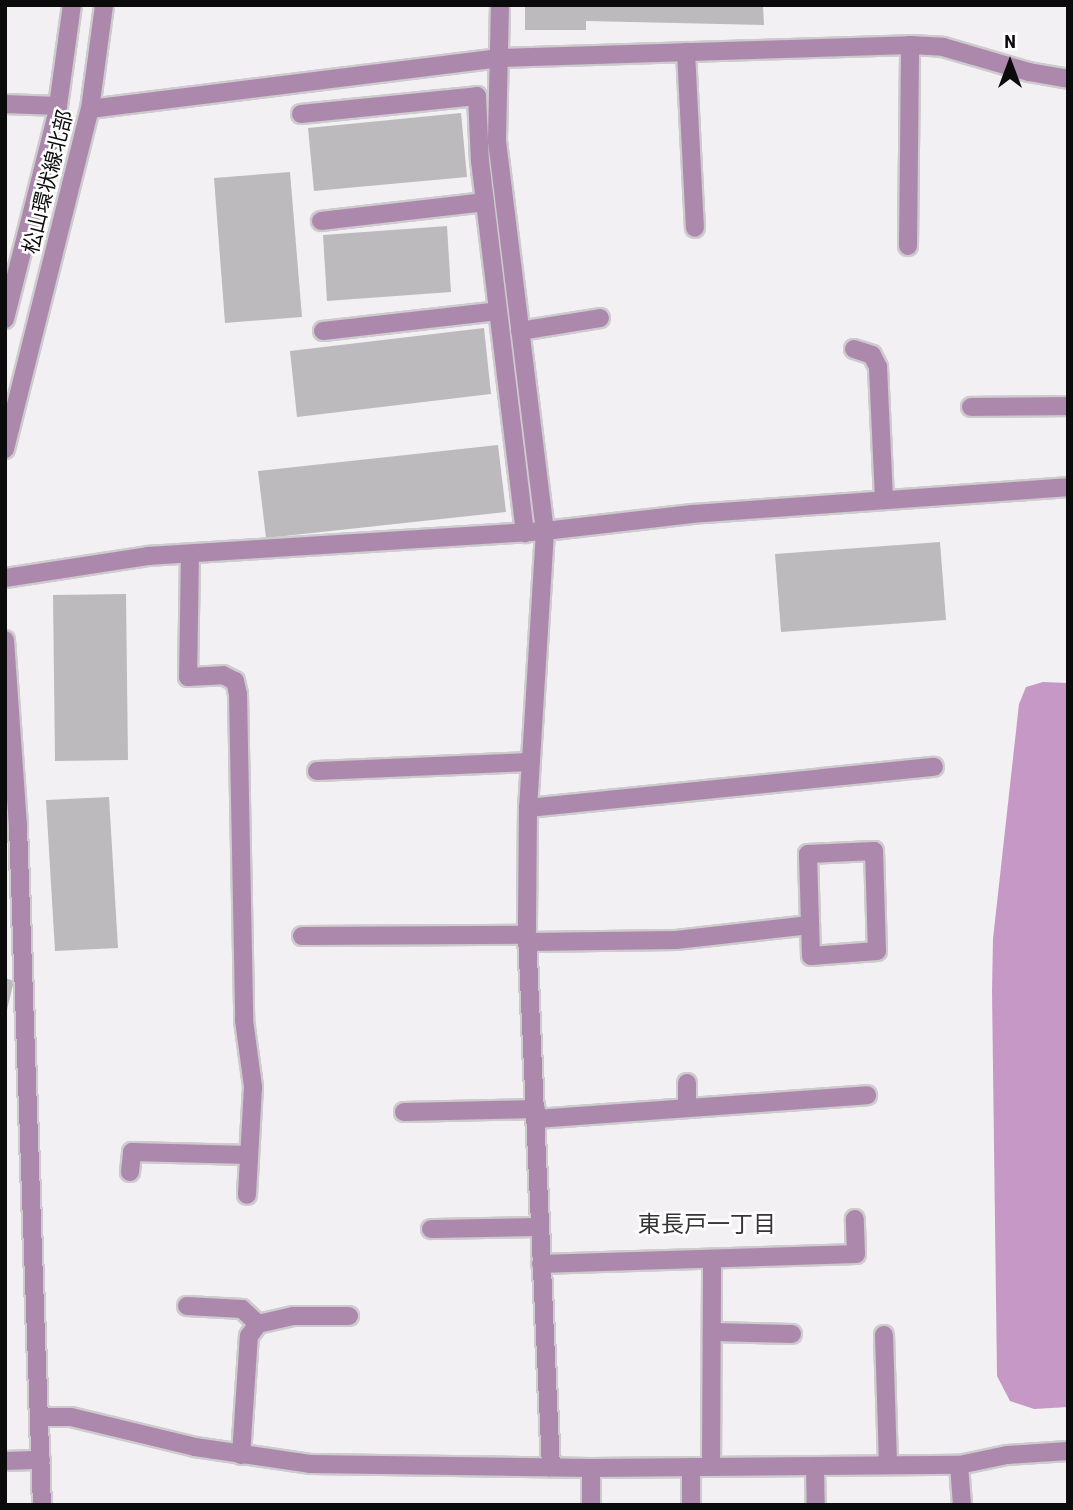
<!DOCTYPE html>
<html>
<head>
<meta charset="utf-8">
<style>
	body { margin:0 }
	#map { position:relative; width:1073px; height:1510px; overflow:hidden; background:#f3f0f3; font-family:"Roboto Condensed","Noto Sans JP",sans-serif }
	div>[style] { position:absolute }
	.water>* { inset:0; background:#c698c6 }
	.building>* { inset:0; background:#bdbabd }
	.roads { filter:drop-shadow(2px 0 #cecbce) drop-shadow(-2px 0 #cecbce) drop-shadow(0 2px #cecbce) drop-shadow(0 -2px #cecbce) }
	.minor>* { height:18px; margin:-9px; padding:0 9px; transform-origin:9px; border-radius:9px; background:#ac89ac }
	.tertiary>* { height:18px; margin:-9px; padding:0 9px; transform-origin:9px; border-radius:9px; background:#ac89ac }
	span { translate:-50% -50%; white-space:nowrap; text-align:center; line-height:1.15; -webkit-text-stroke:5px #fffeff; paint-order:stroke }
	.street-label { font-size:21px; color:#0c0b0c }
	.neighbourhood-label { font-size:23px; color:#353335 }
	.frame { position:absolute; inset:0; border:7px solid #0c0b0c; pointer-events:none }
	.north { position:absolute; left:975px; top:28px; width:70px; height:70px; -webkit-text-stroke:5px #fffeff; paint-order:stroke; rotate:0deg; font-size:19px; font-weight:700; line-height:28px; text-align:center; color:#0c0b0c }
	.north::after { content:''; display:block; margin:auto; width:24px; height:32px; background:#0c0b0c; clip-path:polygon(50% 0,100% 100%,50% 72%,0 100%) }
</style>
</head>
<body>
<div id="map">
	<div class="water">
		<i style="clip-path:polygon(1043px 682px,1068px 683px,1068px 1407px,1034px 1409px,1010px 1401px,997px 1376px,992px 991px,993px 939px,1019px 704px,1026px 687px)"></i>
	</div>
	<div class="building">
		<i style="clip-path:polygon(525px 5px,763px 5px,764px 25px,586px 21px,586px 30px,525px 30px)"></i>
		<i style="clip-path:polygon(461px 113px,467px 177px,314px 191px,308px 128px)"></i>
		<i style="clip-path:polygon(290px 172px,302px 317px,225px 323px,214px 178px)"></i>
		<i style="clip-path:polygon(447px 226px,451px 292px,327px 301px,323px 235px)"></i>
		<i style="clip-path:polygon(484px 328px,491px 394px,297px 417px,290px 351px)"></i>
		<i style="clip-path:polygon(498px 445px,506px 512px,266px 538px,258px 471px)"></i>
		<i style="clip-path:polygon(940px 542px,946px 620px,781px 632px,775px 554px)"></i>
		<i style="clip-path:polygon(126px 594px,128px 760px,55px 761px,53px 595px)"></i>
		<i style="clip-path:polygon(109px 797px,118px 948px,55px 951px,46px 800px)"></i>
		<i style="clip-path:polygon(5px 978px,14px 981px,6px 1014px,5px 1014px)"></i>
	</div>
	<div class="roads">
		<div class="minor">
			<i style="left:500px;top:5px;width:136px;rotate:91.3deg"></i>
			<i style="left:497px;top:141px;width:393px;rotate:83deg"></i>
			<i style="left:545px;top:531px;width:278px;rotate:93.5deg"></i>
			<i style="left:528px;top:808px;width:127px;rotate:90.5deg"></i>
			<i style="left:527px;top:935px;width:533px;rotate:87.42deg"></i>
			<i style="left:686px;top:52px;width:176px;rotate:87.1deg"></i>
			<i style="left:5px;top:104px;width:53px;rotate:2.2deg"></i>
			<i style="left:90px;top:109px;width:413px;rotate:-7.1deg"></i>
			<i style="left:500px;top:58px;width:410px;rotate:-1.8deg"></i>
			<i style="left:910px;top:45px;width:33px;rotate:3deg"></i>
			<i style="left:943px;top:47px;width:90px;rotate:16.2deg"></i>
			<i style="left:1029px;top:72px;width:40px;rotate:10deg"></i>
			<i style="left:301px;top:114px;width:177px;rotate:-5.8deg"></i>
			<i style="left:477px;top:96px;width:65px;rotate:87.4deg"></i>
			<i style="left:480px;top:161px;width:375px;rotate:83.1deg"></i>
			<i style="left:321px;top:221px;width:165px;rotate:-6.6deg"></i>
			<i style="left:908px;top:246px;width:201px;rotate:-89.4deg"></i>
			<i style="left:323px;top:331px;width:176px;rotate:-6.5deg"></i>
			<i style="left:520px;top:331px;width:81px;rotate:-9.2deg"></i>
			<i style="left:854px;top:349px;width:19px;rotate:18deg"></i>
			<i style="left:872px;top:355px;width:13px;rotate:63deg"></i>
			<i style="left:878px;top:367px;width:133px;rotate:87.4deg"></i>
			<i style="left:971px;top:407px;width:97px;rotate:-0.6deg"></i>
			<i style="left:190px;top:554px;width:123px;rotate:90.9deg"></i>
			<i style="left:188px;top:677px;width:35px;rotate:-3deg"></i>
			<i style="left:223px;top:675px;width:13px;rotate:27deg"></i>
			<i style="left:235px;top:681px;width:13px;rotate:77deg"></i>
			<i style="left:238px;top:694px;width:326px;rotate:88.9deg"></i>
			<i style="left:244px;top:1020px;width:68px;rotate:82.3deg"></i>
			<i style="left:253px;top:1087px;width:108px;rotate:93.2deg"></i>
			<i style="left:5px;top:578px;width:145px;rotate:-8.7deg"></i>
			<i style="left:148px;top:556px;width:398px;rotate:-3.6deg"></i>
			<i style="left:545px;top:531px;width:148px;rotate:-6.6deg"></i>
			<i style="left:692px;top:514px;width:377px;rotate:-4.1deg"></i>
			<i style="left:5px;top:640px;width:186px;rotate:86deg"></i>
			<i style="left:18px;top:826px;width:679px;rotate:87.98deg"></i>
			<i style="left:317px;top:771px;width:213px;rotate:-2.4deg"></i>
			<i style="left:528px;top:808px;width:408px;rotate:-5.8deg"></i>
			<i style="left:874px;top:851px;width:100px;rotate:88.3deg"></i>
			<i style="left:877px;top:951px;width:66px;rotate:175.7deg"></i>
			<i style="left:811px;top:956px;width:102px;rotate:-91.7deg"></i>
			<i style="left:808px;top:854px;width:66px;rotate:-2.6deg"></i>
			<i style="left:302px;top:936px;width:225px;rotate:-0.3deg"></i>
			<i style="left:528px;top:942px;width:148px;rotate:-0.8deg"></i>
			<i style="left:676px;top:940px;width:135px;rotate:-6.4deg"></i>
			<i style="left:687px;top:1083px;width:25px;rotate:90deg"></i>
			<i style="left:404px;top:1112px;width:132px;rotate:-1.3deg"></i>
			<i style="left:536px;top:1119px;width:332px;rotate:-4.1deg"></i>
			<i style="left:130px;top:1172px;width:20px;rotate:-84deg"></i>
			<i style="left:132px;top:1152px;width:117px;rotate:1.5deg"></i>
			<i style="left:431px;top:1229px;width:109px;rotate:-1.1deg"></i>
			<i style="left:541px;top:1264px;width:315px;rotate:-1.8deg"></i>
			<i style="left:856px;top:1254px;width:35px;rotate:-92deg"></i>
			<i style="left:187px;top:1306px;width:55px;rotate:3.1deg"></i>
			<i style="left:242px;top:1309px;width:22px;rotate:43deg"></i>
			<i style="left:712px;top:1332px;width:80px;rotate:1.4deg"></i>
			<i style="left:884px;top:1335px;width:130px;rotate:88.2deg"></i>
			<i style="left:41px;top:1417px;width:30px"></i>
			<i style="left:71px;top:1417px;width:128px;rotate:13.6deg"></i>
			<i style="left:195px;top:1447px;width:116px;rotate:8.4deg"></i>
			<i style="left:310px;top:1464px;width:281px;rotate:0.8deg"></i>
			<i style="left:591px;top:1468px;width:368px;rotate:-0.5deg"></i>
			<i style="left:959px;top:1465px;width:49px;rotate:-11.8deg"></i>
			<i style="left:1007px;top:1455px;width:61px;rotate:-3.8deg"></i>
			<i style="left:241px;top:1455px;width:119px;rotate:-86.2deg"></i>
			<i style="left:249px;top:1336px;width:15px;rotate:-53deg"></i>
			<i style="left:258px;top:1324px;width:36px;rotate:-13deg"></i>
			<i style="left:293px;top:1316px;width:56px"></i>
			<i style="left:5px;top:1461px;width:36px;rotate:-2deg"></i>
			<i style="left:959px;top:1465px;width:40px;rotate:85.7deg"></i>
			<i style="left:711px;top:1466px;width:207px;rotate:-89.7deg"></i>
			<i style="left:815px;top:1466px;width:39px;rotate:89deg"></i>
			<i style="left:691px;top:1467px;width:38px;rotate:90deg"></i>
			<i style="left:591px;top:1468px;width:37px;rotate:90deg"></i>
		</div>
		<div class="tertiary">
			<i style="left:5px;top:319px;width:212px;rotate:-75.8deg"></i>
			<i style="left:57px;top:113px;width:109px;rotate:-82.1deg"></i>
			<i style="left:5px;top:449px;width:350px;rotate:-76deg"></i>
			<i style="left:90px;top:109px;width:105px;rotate:-82.3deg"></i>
		</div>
	</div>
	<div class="street-label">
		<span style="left:48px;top:182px;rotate:-76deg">松山環状線北部</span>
	</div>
	<div class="neighbourhood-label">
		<span style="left:707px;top:1225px">東長戸一丁目</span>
	</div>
	<div class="frame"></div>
	<div class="north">N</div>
</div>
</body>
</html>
